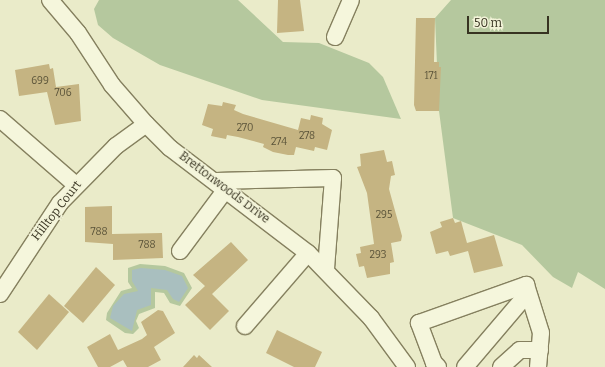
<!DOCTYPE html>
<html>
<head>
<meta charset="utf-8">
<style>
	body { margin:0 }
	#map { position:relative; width:605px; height:367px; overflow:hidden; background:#eaebc9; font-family:Bitter,serif }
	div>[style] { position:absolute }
	.green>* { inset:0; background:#b5c89e }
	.water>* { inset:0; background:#a9bfbf }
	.building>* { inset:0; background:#c5b482 }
	.roads { filter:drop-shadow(1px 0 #85805f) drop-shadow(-1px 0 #85805f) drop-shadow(0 1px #85805f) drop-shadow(0 -1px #85805f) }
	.minor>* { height:16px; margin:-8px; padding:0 8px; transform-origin:8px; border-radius:8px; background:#f5f6dc }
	span { translate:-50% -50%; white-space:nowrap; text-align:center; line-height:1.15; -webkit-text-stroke:3px #f2f3d8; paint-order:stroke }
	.number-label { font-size:10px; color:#5a5339 }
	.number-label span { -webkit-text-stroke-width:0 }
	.street-label { font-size:12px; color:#373321 }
	.scale { position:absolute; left:467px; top:16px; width:82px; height:18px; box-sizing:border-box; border:2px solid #373321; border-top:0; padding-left:5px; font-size:12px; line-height:14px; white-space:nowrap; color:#373321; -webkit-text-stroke:3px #f2f3d8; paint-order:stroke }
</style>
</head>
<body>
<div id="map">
	<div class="green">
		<i style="clip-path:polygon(99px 0,238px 0,283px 42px,319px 43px,369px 63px,383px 77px,401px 119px,262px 100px,160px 65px,113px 38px,98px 25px,94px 9px)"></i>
		<i style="clip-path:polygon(451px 0,605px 0,605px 289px,578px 272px,572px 288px,553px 277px,522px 245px,453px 218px,439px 111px,435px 18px)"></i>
		<i style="clip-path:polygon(140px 264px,165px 266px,184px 273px,192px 288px,180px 306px,170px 303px,164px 293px,155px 292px,155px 308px,139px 314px,136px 321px,139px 328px,133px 334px,125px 333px,106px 320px,107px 313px,121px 291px,132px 288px,128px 282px,128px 268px)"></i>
	</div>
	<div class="water">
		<i style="clip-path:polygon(141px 268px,165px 270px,182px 276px,188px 288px,179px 302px,173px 299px,167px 290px,151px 288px,151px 305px,137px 310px,132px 331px,110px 318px,113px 306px,124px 294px,138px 291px,132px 281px,132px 270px)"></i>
	</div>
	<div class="building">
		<i style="clip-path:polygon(278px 0,300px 0,304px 31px,277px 33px)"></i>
		<i style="clip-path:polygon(416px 18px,435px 18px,434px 62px,439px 62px,439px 67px,441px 67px,439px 111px,416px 111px,414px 105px)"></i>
		<i style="clip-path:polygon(49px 64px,50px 69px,53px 68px,56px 87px,79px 84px,81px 121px,55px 125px,47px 92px,19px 96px,15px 70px)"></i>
		<i style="clip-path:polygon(223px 102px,236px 105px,234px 110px,243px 114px,298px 130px,301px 118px,310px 120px,311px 115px,323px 118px,322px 124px,332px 130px,327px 150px,315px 147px,314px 151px,296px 147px,294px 155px,288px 155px,273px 152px,263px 147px,264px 144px,238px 137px,227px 135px,226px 139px,211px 136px,213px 129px,202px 125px,208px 104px,222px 106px)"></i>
		<i style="clip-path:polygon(384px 150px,387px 162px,392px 161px,395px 175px,391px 176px,389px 189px,402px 236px,401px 241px,391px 243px,394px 262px,390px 263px,390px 274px,367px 278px,364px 266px,359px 267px,356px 254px,361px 253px,360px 247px,374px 244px,367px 193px,357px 167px,361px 166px,360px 154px)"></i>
		<i style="clip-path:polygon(112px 206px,112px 234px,162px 233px,163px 258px,113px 260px,113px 244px,85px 242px,85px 207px)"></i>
		<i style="clip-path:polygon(453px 218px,455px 223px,461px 221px,467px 243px,494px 235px,503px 266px,474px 273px,468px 251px,450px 256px,448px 251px,436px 254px,430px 232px,442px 227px,440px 222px)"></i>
		<i style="clip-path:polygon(231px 242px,248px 260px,212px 294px,229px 311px,210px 330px,185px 305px,205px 286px,193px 275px)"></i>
		<i style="clip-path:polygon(96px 267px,115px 285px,83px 323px,64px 306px)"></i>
		<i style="clip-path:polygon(49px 294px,69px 312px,37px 350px,18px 332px)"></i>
		<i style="clip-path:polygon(158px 310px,163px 311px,175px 333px,154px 347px,161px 360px,148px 367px,127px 367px,123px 360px,110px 367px,98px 367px,87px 347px,110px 334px,118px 350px,142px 339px,147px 335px,141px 322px)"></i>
		<i style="clip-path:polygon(277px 330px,322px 352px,315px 367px,294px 367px,266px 353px)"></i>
		<i style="clip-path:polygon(194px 355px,197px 358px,199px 355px,212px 367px,183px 367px)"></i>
	</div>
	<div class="roads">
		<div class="minor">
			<i style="left:50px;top:0;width:43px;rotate:49.7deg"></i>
			<i style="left:78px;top:33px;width:62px;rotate:56.8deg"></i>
			<i style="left:112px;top:85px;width:52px;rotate:48.9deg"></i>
			<i style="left:146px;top:124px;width:34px;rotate:45deg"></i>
			<i style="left:170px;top:148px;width:173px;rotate:37.3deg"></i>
			<i style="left:308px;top:253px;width:91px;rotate:45.9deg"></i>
			<i style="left:371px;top:318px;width:61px;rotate:53.7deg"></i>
			<i style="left:335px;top:37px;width:40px;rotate:-66.6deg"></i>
			<i style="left:0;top:119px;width:101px;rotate:41deg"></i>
			<i style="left:216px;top:181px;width:117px;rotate:-1.5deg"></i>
			<i style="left:333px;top:178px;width:92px;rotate:94.4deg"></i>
			<i style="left:180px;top:251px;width:77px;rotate:-53.4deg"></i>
			<i style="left:0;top:294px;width:109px;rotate:-56.6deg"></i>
			<i style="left:60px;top:203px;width:80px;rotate:-45.5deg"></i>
			<i style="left:116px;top:146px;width:37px;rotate:-36deg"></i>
			<i style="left:245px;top:326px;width:96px;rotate:-49.2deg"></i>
			<i style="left:438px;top:367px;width:6px;rotate:-135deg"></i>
			<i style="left:434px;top:363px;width:43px;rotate:-110.6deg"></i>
			<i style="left:419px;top:323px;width:114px;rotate:-19.6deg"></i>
			<i style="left:526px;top:285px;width:50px;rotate:72.6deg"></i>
			<i style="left:541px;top:333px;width:34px;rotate:95deg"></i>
			<i style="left:465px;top:367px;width:97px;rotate:-49.6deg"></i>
			<i style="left:501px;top:367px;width:25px;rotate:-42deg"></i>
			<i style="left:520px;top:350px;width:20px"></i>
		</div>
	</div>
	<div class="number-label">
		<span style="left:431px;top:77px">171</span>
		<span style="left:40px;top:82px">699</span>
		<span style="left:63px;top:94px">706</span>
		<span style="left:245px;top:129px">270</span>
		<span style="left:307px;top:137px">278</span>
		<span style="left:279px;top:143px">274</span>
		<span style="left:384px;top:216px">295</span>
		<span style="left:99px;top:233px">788</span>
		<span style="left:147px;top:246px">788</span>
		<span style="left:378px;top:256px">293</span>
	</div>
	<div class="street-label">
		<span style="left:224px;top:188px;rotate:37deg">Brettonwoods Drive</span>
		<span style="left:57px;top:211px;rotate:-52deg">Hilltop Court</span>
	</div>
	<div class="scale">50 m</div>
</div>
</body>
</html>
